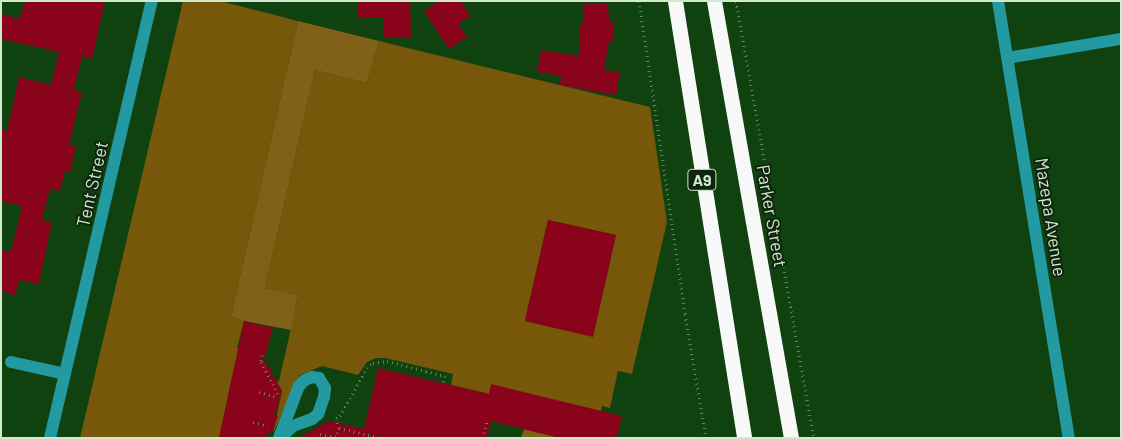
<!DOCTYPE html>
<html>
<head>
<meta charset="utf-8">
<style>
	body { margin:0 }
	#map { position:relative; width:1122px; height:439px; overflow:hidden; background:#10420f; font-family:Barlow,sans-serif }
	div>[style] { position:absolute }
	.green>* { inset:0; background:#77570a }
	.forest>* { inset:0; background:#816118 }
	.building>* { inset:0; background:#89031a }
	.path>* { height:3px; margin-top:-1.5px; transform-origin:0; background:repeating-linear-gradient(90deg,#5e875d 0 1px,transparent 0 5px) }
	.minor>* { height:12px; margin:-6px; padding:0 6px; transform-origin:6px; border-radius:6px; background:#2399a2 }
	.highway>* { height:15px; margin:-7.5px; padding:0 7.5px; transform-origin:7.5px; border-radius:7.5px; background:#f8f8f8 }
	span { translate:-50% -50%; white-space:nowrap; text-align:center; line-height:1.15; -webkit-text-stroke:4px #0f240e; paint-order:stroke }
	.shield-label span { padding:1px 4px; background:#0f240e; border:1px solid; border-radius:4px; -webkit-text-stroke-width:0 }
	.shield-label { font-size:16px; color:#d0eacd; font-weight:700 }
	.street-label { font-size:18px; color:#d0eacd }
	.frame { position:absolute; inset:0; border:2px solid #d0eacd; pointer-events:none }
</style>
</head>
<body>
<div id="map">
	<div class="green">
		<i style="clip-path:polygon(183px 1px,220px 1px,298px 21px,231px 316px,244px 321px,237px 348px,258px 354px,261px 383px,232px 377px,219px 438px,80px 438px)"></i>
		<i style="clip-path:polygon(evenodd,379px 41px,650px 107px,667px 222px,632px 374px,618px 371px,610px 408px,602px 406px,601px 411px,489px 394px,451px 385px,453px 374px,385px 358px,376px 358px,367px 362px,358px 375px,322px 366px,300px 375px,273px 433px,282px 391px,277px 382px,279px 381px,298px 297px,265px 288px,315px 70px,367px 83px,379px 41px,548px 220px,616px 235px,593px 336px,525px 321px,548px 220px)"></i>
	</div>
	<div class="forest">
		<i style="clip-path:polygon(298px 21px,379px 41px,367px 83px,315px 70px,265px 288px,298px 296px,291px 330px,244px 321px,231px 316px)"></i>
		<i style="clip-path:polygon(524px 429px,560px 438px,521px 438px)"></i>
	</div>
	<div class="building">
		<i style="clip-path:polygon(25px 1px,105px 1px,92px 59px,82px 56px,74px 90px,82px 92px,69px 145px,76px 146px,70px 172px,65px 171px,60px 191px,50px 189px,42px 220px,52px 222px,39px 284px,19px 280px,15px 295px,1px 291px,1px 250px,11px 252px,22px 206px,1px 201px,1px 129px,7px 131px,19px 77px,51px 85px,59px 52px,1px 39px,1px 14px,20px 19px)"></i>
		<i style="clip-path:polygon(357px 1px,410px 1px,411px 37px,383px 37px,383px 17px,357px 18px)"></i>
		<i style="clip-path:polygon(439px 1px,461px 1px,470px 16px,458px 24px,467px 37px,449px 49px,424px 11px)"></i>
		<i style="clip-path:polygon(608px 3px,609px 22px,613px 22px,613px 41px,609px 41px,604px 70px,620px 72px,616px 95px,560px 85px,561px 76px,537px 72px,541px 50px,580px 56px,579px 23px,584px 23px,583px 4px)"></i>
		<i style="clip-path:polygon(548px 220px,616px 235px,593px 337px,525px 321px)"></i>
		<i style="clip-path:polygon(244px 321px,273px 328px,264px 359px,282px 391px,275px 415px,278px 416px,272px 433px,269px 432px,267px 438px,219px 438px)"></i>
		<i style="clip-path:polygon(378px 368px,489px 394px,491px 384px,622px 416px,617px 438px,560px 438px,491px 421px,487px 438px,298px 438px,329px 421px,364px 429px)"></i>
	</div>
	<div class="path">
		<i style="left:639px;top:1px;width:316px;rotate:81.6deg"></i>
		<i style="left:685px;top:314px;width:126px;rotate:80.4deg"></i>
		<i style="left:736px;top:1px;width:444px;rotate:79.9deg"></i>
		<i style="left:262px;top:355px;width:7px;rotate:98deg"></i>
		<i style="left:261px;top:362px;width:36px;rotate:62deg"></i>
		<i style="left:259px;top:392px;width:19px;rotate:16deg"></i>
		<i style="left:253px;top:422px;width:15px;rotate:16deg"></i>
		<i style="left:339px;top:428px;width:10px;rotate:-107deg"></i>
		<i style="left:336px;top:418px;width:4px;rotate:-27deg"></i>
		<i style="left:340px;top:416px;width:55px;rotate:-60.6deg"></i>
		<i style="left:367px;top:368px;width:8px;rotate:-40deg"></i>
		<i style="left:373px;top:363px;width:14px;rotate:-8deg"></i>
		<i style="left:387px;top:361px;width:60px;rotate:14.5deg"></i>
		<i style="left:445px;top:376px;width:7px;rotate:106deg"></i>
		<i style="left:320px;top:434px;width:16px;rotate:11deg"></i>
		<i style="left:336px;top:438px;width:10px;rotate:-73deg"></i>
		<i style="left:339px;top:428px;width:43px;rotate:13.4deg"></i>
		<i style="left:483px;top:438px;width:18px;rotate:-77deg"></i>
	</div>
	<div class="minor">
		<i style="left:998px;top:1px;width:443px;rotate:80.8deg"></i>
		<i style="left:1007px;top:58px;width:116px;rotate:-9.5deg"></i>
		<i style="left:11px;top:362px;width:55px;rotate:12.5deg"></i>
		<i style="left:50px;top:438px;width:449px;rotate:-76.9deg"></i>
		<i style="left:279px;top:438px;width:56px;rotate:-69deg"></i>
		<i style="left:299px;top:386px;width:8px;rotate:-45deg"></i>
		<i style="left:305px;top:380px;width:8px;rotate:-23deg"></i>
		<i style="left:312px;top:377px;width:7px;rotate:8deg"></i>
		<i style="left:319px;top:378px;width:12px;rotate:59deg"></i>
		<i style="left:325px;top:388px;width:9px;rotate:96deg"></i>
		<i style="left:324px;top:397px;width:18px;rotate:109deg"></i>
		<i style="left:318px;top:414px;width:8px;rotate:140deg"></i>
		<i style="left:312px;top:419px;width:20px;rotate:160deg"></i>
		<i style="left:293px;top:426px;width:18px;rotate:137deg"></i>
	</div>
	<div class="highway">
		<i style="left:675px;top:1px;width:442px;rotate:81deg"></i>
		<i style="left:714px;top:1px;width:444px;rotate:80deg"></i>
	</div>
	<div class="shield-label">
		<span style="left:702px;top:180px">A9</span>
	</div>
	<div class="street-label">
		<span style="left:92px;top:184px;rotate:-77deg">Tent Street</span>
		<span style="left:772px;top:216px;rotate:80deg">Parker Street</span>
		<span style="left:1051px;top:217px;rotate:81deg">Mazepa Avenue</span>
	</div>
	<div class="frame"></div>
</div>
</body>
</html>
